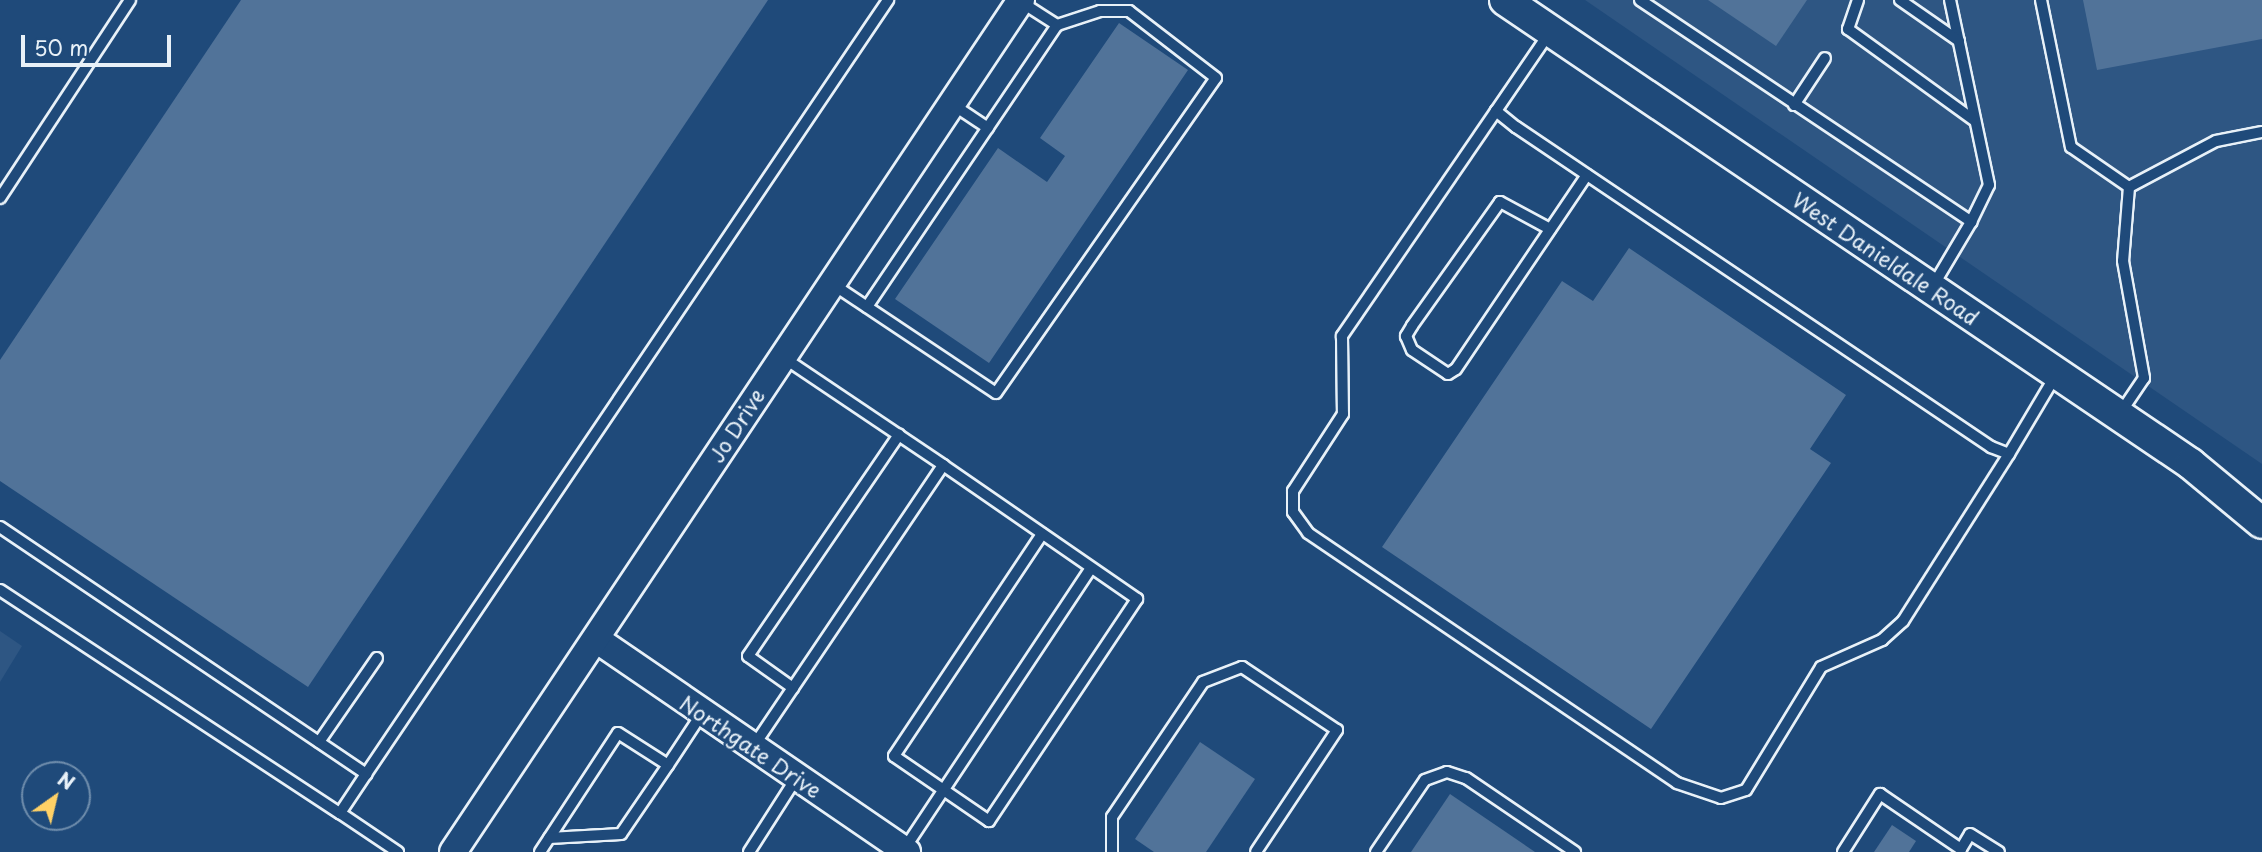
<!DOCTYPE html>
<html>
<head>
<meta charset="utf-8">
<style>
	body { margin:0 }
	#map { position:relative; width:2262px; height:852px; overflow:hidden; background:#1f4a7a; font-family:"Playpen Sans",sans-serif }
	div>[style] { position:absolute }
	.built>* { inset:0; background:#2e5683 }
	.building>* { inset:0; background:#517399 }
	.roads { filter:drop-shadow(2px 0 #e8f1f8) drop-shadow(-2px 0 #e8f1f8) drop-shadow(0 2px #e8f1f8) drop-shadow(0 -2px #e8f1f8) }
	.service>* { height:10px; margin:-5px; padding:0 5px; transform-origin:5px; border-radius:5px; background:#1f4a7a }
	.tertiary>* { height:26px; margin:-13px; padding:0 13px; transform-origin:13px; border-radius:13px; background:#1f4a7a }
	.secondary>* { height:30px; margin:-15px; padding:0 15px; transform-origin:15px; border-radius:15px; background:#1f4a7a }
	span { translate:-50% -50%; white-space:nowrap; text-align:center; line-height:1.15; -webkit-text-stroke:5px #1f4a7a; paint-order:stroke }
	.street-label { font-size:21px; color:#e8f1f8 }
	.north { position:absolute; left:21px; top:761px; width:70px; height:70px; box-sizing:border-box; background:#1f4a7a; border:2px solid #6f8dac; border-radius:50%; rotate:34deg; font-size:19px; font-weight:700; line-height:28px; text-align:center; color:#e8f1f8 }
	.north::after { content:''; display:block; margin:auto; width:24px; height:32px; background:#ffd166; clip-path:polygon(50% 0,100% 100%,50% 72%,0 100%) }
	.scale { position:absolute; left:21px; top:35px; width:150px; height:32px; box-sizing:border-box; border:4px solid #e8f1f8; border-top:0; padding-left:9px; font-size:21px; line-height:24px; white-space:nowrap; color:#e8f1f8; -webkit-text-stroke:5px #1f4a7a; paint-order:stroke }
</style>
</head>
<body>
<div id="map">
	<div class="built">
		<i style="clip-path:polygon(1585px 0,2262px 0,2262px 464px,2065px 329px)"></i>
		<i style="clip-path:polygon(0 631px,22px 646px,0 682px)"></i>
	</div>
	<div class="building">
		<i style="clip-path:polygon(241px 0,768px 0,308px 687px,0 481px,0 360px)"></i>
		<i style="clip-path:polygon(1708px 0,1807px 0,1776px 46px)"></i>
		<i style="clip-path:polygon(2083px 0,2262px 0,2262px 39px,2097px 70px)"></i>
		<i style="clip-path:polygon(1119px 23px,1188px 70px,989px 363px,895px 299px,998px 148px,1047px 182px,1065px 156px,1040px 138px)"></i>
		<i style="clip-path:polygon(1629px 248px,1846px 395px,1810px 449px,1831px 463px,1651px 729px,1382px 547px,1562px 281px,1593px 301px)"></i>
		<i style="clip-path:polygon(1200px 742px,1255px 779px,1206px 852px,1154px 852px,1135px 839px)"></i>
		<i style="clip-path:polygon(1450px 794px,1535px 852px,1411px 852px)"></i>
		<i style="clip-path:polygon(1892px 825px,1916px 841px,1909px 852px,1874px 852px)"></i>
	</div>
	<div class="roads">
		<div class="service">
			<i style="left:1640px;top:0;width:399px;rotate:33.8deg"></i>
			<i style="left:1971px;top:222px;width:41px;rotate:-64.1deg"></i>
			<i style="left:1989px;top:185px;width:189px;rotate:-101.9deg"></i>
			<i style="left:1858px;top:0;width:31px;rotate:109deg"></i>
			<i style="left:1848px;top:29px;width:157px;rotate:35.9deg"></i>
			<i style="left:1900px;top:0;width:72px;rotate:34.8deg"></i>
			<i style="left:2041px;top:0;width:150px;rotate:78.5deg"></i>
			<i style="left:2071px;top:147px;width:70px;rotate:34.6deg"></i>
			<i style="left:2129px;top:187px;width:74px;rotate:94.6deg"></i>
			<i style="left:2123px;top:261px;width:119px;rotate:79.8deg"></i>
			<i style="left:2144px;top:378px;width:41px;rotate:124.1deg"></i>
			<i style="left:1021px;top:2px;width:43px;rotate:32.6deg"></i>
			<i style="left:1550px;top:32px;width:96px;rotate:124.4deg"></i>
			<i style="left:1496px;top:111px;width:26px;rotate:39deg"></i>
			<i style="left:1516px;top:127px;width:573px;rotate:33.97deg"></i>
			<i style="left:1991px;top:447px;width:19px;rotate:21deg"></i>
			<i style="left:2009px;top:454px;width:92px;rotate:-59.3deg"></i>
			<i style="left:952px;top:104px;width:43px;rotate:33.7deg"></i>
			<i style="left:1794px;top:105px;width:56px;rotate:-56.6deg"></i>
			<i style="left:1496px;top:111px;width:273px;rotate:124.4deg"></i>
			<i style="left:1342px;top:336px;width:78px;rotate:89.3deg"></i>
			<i style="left:1343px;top:414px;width:92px;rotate:123deg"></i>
			<i style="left:1293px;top:491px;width:21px;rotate:90deg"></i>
			<i style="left:1293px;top:512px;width:26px;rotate:54deg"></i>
			<i style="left:1308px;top:533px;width:446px;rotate:34.1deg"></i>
			<i style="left:1677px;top:783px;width:46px;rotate:18.8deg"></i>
			<i style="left:1721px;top:798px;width:26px;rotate:-18deg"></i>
			<i style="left:1746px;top:790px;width:144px;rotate:-58.6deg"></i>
			<i style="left:1821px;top:667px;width:67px;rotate:-23.9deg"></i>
			<i style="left:1882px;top:640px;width:28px;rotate:-42deg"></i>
			<i style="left:1903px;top:621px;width:198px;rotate:-57.6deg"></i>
			<i style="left:2129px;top:187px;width:98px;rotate:-27.9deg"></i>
			<i style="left:2216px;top:141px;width:47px;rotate:-11.1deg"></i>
			<i style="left:0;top:198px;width:237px;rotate:-56.7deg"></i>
			<i style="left:1550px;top:229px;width:57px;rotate:-151.6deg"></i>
			<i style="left:1500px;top:202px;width:152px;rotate:125.4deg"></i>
			<i style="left:1412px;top:326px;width:12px;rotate:121deg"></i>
			<i style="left:1406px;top:336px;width:15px;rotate:67deg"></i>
			<i style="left:1412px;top:350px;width:43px;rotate:33.7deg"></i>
			<i style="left:1448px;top:374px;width:9px;rotate:-32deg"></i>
			<i style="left:1456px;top:369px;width:234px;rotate:-56deg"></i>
			<i style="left:831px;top:283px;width:198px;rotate:33.7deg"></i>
			<i style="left:996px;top:393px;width:384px;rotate:-55.1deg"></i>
			<i style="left:1216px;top:78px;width:110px;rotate:-142.4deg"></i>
			<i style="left:1129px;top:11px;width:29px;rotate:180deg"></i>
			<i style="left:1100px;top:11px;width:45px;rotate:162deg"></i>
			<i style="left:1057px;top:25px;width:340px;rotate:124deg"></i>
			<i style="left:1933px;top:286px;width:74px;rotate:-59.3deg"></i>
			<i style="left:784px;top:358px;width:192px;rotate:33.9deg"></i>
			<i style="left:943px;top:465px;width:236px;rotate:34.6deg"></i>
			<i style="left:1137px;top:599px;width:267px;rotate:123.7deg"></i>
			<i style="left:989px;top:821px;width:115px;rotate:-145.6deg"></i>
			<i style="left:894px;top:756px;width:267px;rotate:-56.3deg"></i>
			<i style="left:0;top:527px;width:442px;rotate:34deg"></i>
			<i style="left:366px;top:774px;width:934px;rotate:-56deg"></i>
			<i style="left:0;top:590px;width:407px;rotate:33.3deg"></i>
			<i style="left:340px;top:813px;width:47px;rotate:-56.3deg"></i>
			<i style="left:793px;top:688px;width:55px;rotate:-144.6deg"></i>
			<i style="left:748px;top:656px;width:268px;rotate:-55.7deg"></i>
			<i style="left:319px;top:742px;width:102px;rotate:-55.4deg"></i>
			<i style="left:753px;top:747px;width:340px;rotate:-56deg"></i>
			<i style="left:668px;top:765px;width:64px;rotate:-56.6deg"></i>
			<i style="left:340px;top:813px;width:70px;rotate:33.9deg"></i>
			<i style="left:905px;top:848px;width:336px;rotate:-56.4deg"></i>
			<i style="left:540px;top:852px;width:142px;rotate:-56.8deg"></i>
			<i style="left:618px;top:733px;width:59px;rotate:32.6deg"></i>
			<i style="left:668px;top:765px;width:83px;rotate:124.3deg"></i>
			<i style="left:621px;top:834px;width:72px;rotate:176.8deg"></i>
			<i style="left:749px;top:852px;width:89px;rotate:-57.4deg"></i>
			<i style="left:1112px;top:852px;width:35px;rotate:-90deg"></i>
			<i style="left:1112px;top:817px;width:163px;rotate:-56deg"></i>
			<i style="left:1203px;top:682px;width:42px;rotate:-21deg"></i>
			<i style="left:1242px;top:667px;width:114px;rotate:33.6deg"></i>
			<i style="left:1337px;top:730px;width:146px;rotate:123.6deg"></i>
			<i style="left:1376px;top:852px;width:87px;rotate:-55.8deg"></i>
			<i style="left:1425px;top:780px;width:23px;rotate:-20deg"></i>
			<i style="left:1447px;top:772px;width:20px;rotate:18deg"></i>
			<i style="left:1466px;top:778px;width:132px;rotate:34.2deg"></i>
			<i style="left:1843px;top:852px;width:69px;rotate:-57.5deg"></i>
			<i style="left:1880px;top:794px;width:98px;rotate:34.2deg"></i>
			<i style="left:1961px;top:849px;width:17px;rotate:-59deg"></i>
			<i style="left:1970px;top:834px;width:34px;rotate:32deg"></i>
		</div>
		<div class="tertiary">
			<i style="left:596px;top:639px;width:377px;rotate:34.4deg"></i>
			<i style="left:453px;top:852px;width:1024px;rotate:-56.31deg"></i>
		</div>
		<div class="secondary">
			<i style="left:1505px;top:0;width:828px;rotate:34.07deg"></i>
			<i style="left:2191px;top:464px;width:92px;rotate:39.7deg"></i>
		</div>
	</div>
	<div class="street-label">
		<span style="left:1886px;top:258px;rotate:34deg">West Danieldale Road</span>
		<span style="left:736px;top:425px;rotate:-57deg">Jo Drive</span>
		<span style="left:751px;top:746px;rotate:34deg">Northgate Drive</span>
	</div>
	<div class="north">N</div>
	<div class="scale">50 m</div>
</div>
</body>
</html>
